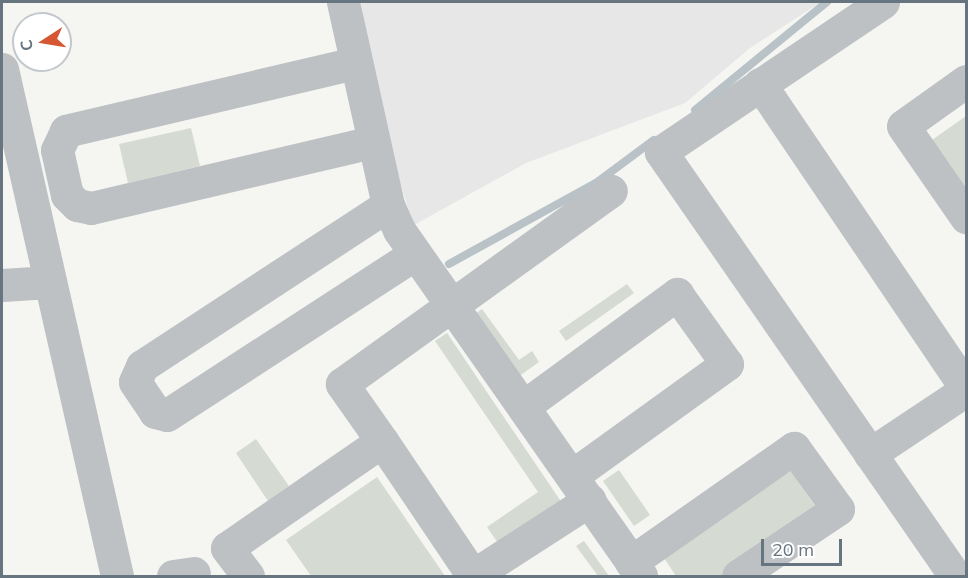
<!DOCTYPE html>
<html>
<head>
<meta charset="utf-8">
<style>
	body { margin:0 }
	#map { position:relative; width:968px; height:578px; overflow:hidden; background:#f5f5f2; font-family:Mulish,sans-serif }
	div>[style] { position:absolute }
	.built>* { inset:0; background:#e6e7e6 }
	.green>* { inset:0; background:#d5dad2 }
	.stream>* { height:8px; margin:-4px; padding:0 4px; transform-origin:4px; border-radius:4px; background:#b8c2c7 }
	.minor>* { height:33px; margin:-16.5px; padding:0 16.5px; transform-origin:16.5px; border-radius:16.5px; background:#bdc1c4 }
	span { translate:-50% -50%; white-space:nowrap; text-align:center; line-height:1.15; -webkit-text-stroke:6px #fff; paint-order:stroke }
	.frame { position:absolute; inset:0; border:3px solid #677581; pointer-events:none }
	.north { position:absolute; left:12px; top:12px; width:60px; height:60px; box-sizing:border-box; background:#fff; border:2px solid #c2c8cd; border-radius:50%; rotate:258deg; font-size:16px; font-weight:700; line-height:24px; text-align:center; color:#677581 }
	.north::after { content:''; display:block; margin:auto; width:21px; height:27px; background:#d55733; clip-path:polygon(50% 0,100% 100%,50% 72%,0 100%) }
	.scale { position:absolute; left:761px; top:539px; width:81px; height:27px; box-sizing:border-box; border:3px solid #677581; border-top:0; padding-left:8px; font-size:18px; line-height:21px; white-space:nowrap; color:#677581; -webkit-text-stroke:4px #fff; paint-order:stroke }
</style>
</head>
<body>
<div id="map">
	<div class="built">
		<i style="clip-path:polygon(361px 2px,821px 2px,750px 48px,685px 103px,526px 163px,414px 225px,384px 136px)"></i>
	</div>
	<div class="green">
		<i style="clip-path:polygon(966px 116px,966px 191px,932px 140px)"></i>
		<i style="clip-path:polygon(191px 128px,200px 166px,128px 183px,119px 144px)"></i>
		<i style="clip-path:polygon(627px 284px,634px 293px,566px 341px,559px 331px)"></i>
		<i style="clip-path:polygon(482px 309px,519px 360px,532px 351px,539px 362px,511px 382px,467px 320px)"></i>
		<i style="clip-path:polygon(447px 333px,562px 503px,500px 546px,487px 527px,538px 492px,435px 341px)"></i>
		<i style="clip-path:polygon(256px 439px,289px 486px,268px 501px,236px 453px)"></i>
		<i style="clip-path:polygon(619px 470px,650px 515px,634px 526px,603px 481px)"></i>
		<i style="clip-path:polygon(791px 471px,818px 510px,721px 576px,676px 576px,664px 558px)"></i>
		<i style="clip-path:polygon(377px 477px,445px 576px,311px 576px,286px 540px)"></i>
		<i style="clip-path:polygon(584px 541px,609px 576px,598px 576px,576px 546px)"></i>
	</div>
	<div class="stream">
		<i style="left:695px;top:110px;width:171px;rotate:-39.3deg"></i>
		<i style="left:449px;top:264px;width:168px;rotate:-28.9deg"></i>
		<i style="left:596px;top:183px;width:72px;rotate:-36.6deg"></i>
	</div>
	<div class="minor">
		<i style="left:343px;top:2px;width:208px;rotate:77.5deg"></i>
		<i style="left:388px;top:205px;width:27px;rotate:66deg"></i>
		<i style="left:399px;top:230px;width:422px;rotate:55deg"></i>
		<i style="left:883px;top:2px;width:268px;rotate:146deg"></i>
		<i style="left:661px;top:152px;width:516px;rotate:55.26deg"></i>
		<i style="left:355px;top:63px;width:297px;rotate:166.8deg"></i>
		<i style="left:66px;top:131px;width:21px;rotate:115deg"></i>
		<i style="left:57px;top:150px;width:46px;rotate:77.5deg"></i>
		<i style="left:67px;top:195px;width:14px;rotate:45deg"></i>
		<i style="left:77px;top:205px;width:14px;rotate:12deg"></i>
		<i style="left:91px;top:208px;width:290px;rotate:-13.2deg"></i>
		<i style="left:2px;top:69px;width:520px;rotate:77.22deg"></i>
		<i style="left:966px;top:81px;width:77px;rotate:144.5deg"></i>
		<i style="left:903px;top:126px;width:111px;rotate:55.3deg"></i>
		<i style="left:760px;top:84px;width:367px;rotate:55.9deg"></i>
		<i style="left:388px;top:205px;width:294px;rotate:146.8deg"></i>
		<i style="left:142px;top:366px;width:17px;rotate:114deg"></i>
		<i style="left:135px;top:382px;width:36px;rotate:56deg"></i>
		<i style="left:155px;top:412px;width:12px;rotate:14deg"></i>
		<i style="left:167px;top:415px;width:296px;rotate:-33deg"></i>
		<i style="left:2px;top:285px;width:48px;rotate:-3.6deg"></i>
		<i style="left:524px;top:406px;width:190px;rotate:-36.2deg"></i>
		<i style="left:677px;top:294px;width:86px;rotate:54.5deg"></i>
		<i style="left:727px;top:364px;width:190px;rotate:144.2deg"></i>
		<i style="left:382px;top:441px;width:70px;rotate:-125.1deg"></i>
		<i style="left:342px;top:384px;width:331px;rotate:-35.7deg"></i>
		<i style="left:870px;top:454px;width:115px;rotate:-33.7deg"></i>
		<i style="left:631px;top:562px;width:199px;rotate:-35deg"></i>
		<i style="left:794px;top:448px;width:75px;rotate:54.2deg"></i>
		<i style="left:838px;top:509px;width:120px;rotate:146.2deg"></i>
		<i style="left:173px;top:576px;width:21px;rotate:-8deg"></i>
		<i style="left:248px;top:576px;width:35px;rotate:-127deg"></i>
		<i style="left:227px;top:548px;width:188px;rotate:-34.6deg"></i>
		<i style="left:382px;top:441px;width:163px;rotate:56deg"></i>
		<i style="left:472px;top:576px;width:140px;rotate:-32.8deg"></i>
	</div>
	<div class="frame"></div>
	<div class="north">С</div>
	<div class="scale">20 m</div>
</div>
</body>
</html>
